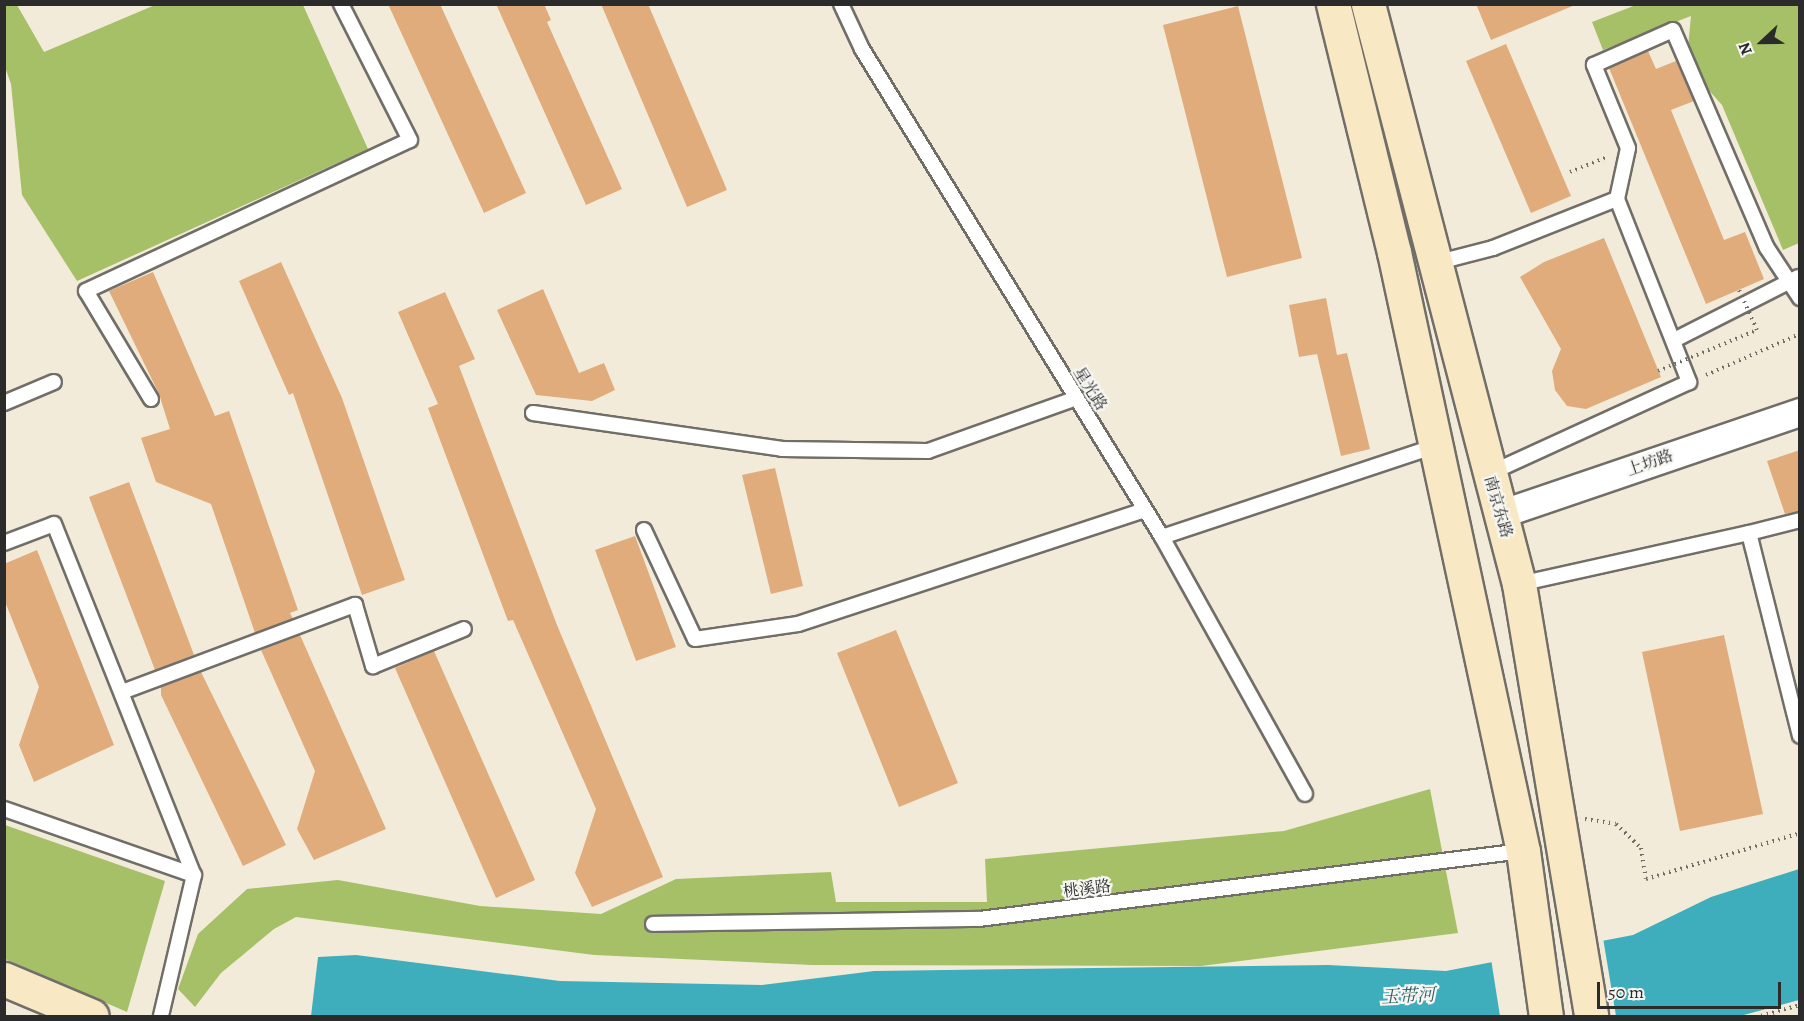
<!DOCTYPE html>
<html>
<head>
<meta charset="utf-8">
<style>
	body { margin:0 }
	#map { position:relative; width:1804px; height:1021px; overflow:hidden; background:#f3ebda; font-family:Alegreya,"Noto Serif SC",serif }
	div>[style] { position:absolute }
	.green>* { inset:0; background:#a5c067 }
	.water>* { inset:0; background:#3faebc }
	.pier>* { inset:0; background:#f3ebda }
	.building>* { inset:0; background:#e0ac7b }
	.path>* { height:4px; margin-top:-2px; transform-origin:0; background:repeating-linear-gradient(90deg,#716e68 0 1.5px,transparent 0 6px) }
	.roads { filter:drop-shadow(2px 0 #716e68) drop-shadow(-2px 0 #716e68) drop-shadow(0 2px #716e68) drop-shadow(0 -2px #716e68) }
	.lane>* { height:14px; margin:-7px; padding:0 7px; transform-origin:7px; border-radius:7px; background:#fff }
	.street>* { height:27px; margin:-13.5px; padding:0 13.5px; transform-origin:13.5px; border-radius:13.5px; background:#fff }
	.secondary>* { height:33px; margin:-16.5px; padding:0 16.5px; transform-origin:16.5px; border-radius:16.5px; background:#f8e8c3 }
	.path-bridge>* { height:4px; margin-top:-2px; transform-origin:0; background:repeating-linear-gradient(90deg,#716e68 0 1.5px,transparent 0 6px) }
	span { translate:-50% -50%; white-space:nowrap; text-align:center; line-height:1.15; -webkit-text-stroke:4.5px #f6f6f2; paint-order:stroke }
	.street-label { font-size:16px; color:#2b2b2b }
	.water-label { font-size:18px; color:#335f65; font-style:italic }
	.frame { position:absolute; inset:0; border:6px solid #2b2b2b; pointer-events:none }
	.north { position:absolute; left:1732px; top:12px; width:60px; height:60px; -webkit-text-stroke:4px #f6f6f2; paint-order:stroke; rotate:248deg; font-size:16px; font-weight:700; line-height:24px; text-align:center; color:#2b2b2b }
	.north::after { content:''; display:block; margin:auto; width:21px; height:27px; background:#2b2b2b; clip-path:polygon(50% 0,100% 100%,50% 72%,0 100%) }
	.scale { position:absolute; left:1597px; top:982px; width:184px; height:27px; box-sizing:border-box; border:3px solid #2b2b2b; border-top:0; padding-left:8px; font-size:18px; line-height:21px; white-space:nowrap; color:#2b2b2b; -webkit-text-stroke:4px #f6f6f2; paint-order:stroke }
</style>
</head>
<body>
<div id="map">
	<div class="green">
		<i style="clip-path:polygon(5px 4px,17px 5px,44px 52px,155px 5px,303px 5px,368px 149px,77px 281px,22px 195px,11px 84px,5px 67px)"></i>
		<i style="clip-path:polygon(1636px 5px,1799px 5px,1799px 243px,1783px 250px,1722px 105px,1705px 86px,1688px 47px,1691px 16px,1603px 50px,1592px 22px)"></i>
		<i style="clip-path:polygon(1430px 789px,1458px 933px,1201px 966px,812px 965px,594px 955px,296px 917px,274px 929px,221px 973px,195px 1007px,178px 989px,198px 934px,247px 889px,338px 880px,480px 906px,601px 914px,676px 879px,831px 872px,836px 902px,987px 902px,985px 859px,1284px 831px)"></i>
		<i style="clip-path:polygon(5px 825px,165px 881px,127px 1012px,5px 959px)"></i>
	</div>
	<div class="water">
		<i style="clip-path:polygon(1799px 869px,1799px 1000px,1740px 1016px,311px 1016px,318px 957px,356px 955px,560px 981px,762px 985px,874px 971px,1328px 965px,1446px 971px,1633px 935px,1711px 897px)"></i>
	</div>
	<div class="pier">
		<i style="clip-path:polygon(1603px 938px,1616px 1016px,1500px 1016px,1491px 959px)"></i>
	</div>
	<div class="building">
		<i style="clip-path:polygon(388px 4px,440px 4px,526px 193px,484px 213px)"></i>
		<i style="clip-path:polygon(496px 4px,544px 4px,551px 20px,547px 22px,622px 189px,586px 205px)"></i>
		<i style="clip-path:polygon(601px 4px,648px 4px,727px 190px,687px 207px)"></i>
		<i style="clip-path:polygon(1476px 4px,1575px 4px,1575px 5px,1491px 40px)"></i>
		<i style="clip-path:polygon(1238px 6px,1302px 258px,1227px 277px,1163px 25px)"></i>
		<i style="clip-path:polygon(1506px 44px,1571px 196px,1531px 213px,1466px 61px)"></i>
		<i style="clip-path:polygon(1648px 51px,1656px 69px,1676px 61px,1694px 101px,1671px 110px,1724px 240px,1745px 232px,1764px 279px,1706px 304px,1609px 68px)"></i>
		<i style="clip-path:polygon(1604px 238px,1661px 377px,1586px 409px,1567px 406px,1555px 390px,1552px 371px,1561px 349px,1520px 277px,1544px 262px)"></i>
		<i style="clip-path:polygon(281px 262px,342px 398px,405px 580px,362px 595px,293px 393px,289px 395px,239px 281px)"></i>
		<i style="clip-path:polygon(153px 272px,215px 416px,229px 411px,298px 610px,290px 613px,293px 619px,255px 633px,211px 504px,156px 482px,141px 438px,170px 429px,159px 394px,109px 291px)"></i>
		<i style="clip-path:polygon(543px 289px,579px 373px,604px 363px,615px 390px,592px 401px,536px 395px,497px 310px)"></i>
		<i style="clip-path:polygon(445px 292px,475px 359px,459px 366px,557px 625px,663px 877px,592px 907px,575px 873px,596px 809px,513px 620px,508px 621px,428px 408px,438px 404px,398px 312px)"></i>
		<i style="clip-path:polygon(1326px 298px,1337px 355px,1347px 353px,1370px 449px,1341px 456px,1317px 354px,1299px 357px,1289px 305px)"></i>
		<i style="clip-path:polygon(1800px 450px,1800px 511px,1785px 514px,1767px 461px)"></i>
		<i style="clip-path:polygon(775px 468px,803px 586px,771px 594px,742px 475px)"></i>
		<i style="clip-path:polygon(129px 482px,194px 655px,155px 670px,89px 497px)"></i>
		<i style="clip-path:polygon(635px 536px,676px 647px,636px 661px,595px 550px)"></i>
		<i style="clip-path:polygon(37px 550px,114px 745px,34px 782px,19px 745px,39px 687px,4px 599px,4px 564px)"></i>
		<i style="clip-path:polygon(896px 630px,958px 783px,899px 807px,837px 653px)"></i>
		<i style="clip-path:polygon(300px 635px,386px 829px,314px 860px,297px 829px,315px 771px,261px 650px)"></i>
		<i style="clip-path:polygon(1724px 635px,1763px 814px,1680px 831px,1642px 652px)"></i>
		<i style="clip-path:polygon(434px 651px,535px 880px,496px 898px,395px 668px)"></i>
		<i style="clip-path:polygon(201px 672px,286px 845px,243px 866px,161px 695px,161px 687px)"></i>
	</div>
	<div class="path">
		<i style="left:1570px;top:172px;width:40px;rotate:-22deg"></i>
		<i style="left:1706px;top:375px;width:103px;rotate:-23.6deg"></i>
		<i style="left:1585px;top:819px;width:31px;rotate:9deg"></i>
		<i style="left:1616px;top:824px;width:35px;rotate:44deg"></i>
		<i style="left:1641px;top:848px;width:31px;rotate:81deg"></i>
		<i style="left:1646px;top:879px;width:161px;rotate:-16.6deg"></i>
		<i style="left:1761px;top:1016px;width:41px;rotate:-15.8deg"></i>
	</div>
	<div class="roads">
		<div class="lane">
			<i style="left:841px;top:4px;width:50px;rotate:65deg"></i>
			<i style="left:862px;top:49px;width:573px;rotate:58.42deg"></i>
			<i style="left:1162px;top:537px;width:294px;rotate:60.9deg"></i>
			<i style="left:1617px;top:199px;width:52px;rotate:-77.8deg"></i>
			<i style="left:1628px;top:148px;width:90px;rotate:-112.3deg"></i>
			<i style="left:1594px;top:65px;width:86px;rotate:-23.9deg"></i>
			<i style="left:1673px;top:30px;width:237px;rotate:66.7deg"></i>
			<i style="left:1767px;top:248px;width:60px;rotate:56.6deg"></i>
			<i style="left:1435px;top:263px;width:60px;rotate:-14.5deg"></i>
			<i style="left:1493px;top:248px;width:133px;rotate:-21.6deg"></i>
			<i style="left:1617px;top:199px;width:197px;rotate:68.5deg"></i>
			<i style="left:1689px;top:382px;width:219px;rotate:155.4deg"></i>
			<i style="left:1674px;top:340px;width:139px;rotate:-26.9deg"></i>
			<i style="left:151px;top:399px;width:126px;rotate:-121deg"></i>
			<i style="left:86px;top:291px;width:357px;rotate:-25deg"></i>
			<i style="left:410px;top:140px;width:153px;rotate:-116.9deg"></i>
			<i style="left:4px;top:403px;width:54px;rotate:-22.8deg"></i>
			<i style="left:533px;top:413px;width:252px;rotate:8.2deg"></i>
			<i style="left:782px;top:449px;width:146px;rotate:0.8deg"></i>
			<i style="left:928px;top:451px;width:158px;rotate:-19.6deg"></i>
			<i style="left:644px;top:530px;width:120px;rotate:64.9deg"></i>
			<i style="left:695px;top:639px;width:104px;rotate:-8.3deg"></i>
			<i style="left:798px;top:624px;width:365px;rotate:-18.2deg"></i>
			<i style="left:1749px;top:533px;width:53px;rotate:-14.3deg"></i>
			<i style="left:1162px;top:537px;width:288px;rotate:-18.4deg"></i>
			<i style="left:4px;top:543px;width:53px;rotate:-20.8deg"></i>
			<i style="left:54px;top:524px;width:378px;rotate:68.3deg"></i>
			<i style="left:194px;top:875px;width:145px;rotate:103.2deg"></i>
			<i style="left:1519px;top:584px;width:236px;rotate:-12.5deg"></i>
			<i style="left:1749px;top:533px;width:209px;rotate:75.9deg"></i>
			<i style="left:122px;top:692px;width:249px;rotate:-20.5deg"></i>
			<i style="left:355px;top:605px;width:64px;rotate:73.6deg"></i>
			<i style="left:373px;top:666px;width:98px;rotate:-22.1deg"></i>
			<i style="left:4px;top:809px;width:201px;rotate:19.2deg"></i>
			<i style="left:653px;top:924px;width:326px;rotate:-0.9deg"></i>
			<i style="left:979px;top:919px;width:548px;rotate:-7.13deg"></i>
		</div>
		<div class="street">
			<i style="left:1500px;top:514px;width:317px;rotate:-18.8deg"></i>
		</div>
		<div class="secondary">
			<i style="left:1333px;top:4px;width:255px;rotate:76.2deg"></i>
			<i style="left:1394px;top:252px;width:613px;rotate:77.85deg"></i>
			<i style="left:1523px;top:851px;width:167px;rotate:82.1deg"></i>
			<i style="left:1368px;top:4px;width:599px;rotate:75.41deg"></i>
			<i style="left:1519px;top:584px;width:438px;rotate:80.5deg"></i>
			<i style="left:4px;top:979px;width:95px;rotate:22.8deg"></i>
		</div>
	</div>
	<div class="path-bridge">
		<i style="left:1658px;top:371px;width:107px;rotate:-22.5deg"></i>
		<i style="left:1757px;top:330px;width:44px;rotate:-114.2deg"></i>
	</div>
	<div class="street-label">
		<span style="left:1090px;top:389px;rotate:58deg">星光路</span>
		<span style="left:1650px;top:463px;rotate:-19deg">上坊路</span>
		<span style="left:1498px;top:507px;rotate:74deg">南京东路</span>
		<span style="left:1087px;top:889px;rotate:-7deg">桃溪路</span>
	</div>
	<div class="water-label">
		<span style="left:1408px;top:996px;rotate:-3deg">玉带河</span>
	</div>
	<div class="frame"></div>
	<div class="north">N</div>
	<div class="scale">50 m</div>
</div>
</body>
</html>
